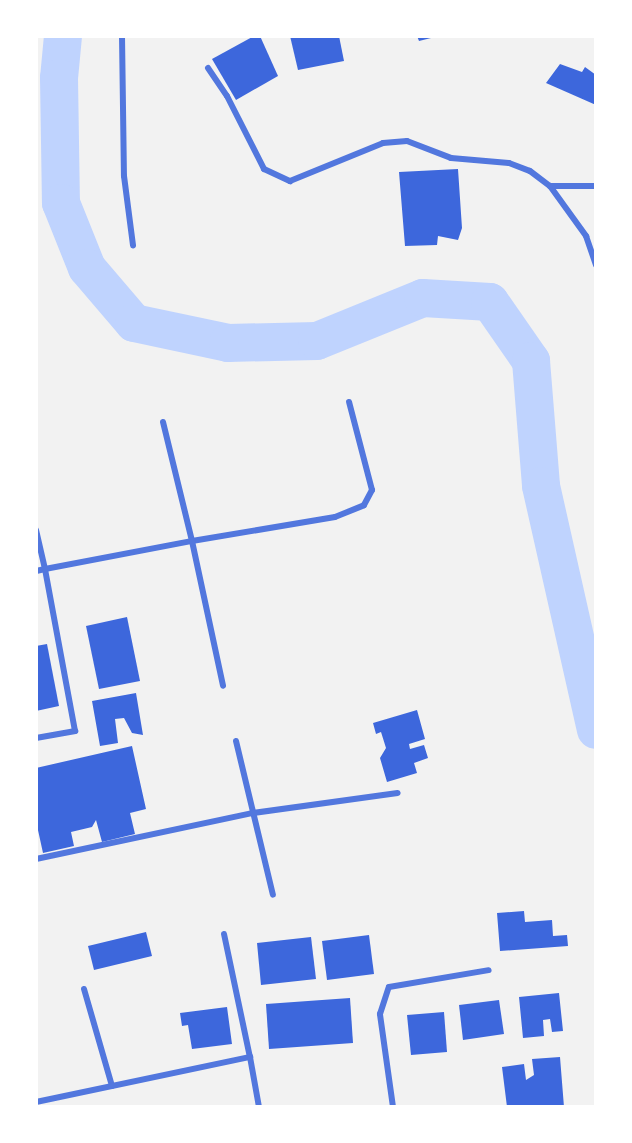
<!DOCTYPE html>
<html>
<head>
<meta charset="utf-8">
<style>
	body { margin:0 }
	#map { position:relative; width:632px; height:1143px; overflow:hidden; background:#f2f2f2; font-family:Signika,sans-serif }
	div>[style] { position:absolute }
	.river>* { height:38px; margin:-19px; padding:0 19px; transform-origin:19px; border-radius:19px; background:#bfd3fe }
	.building>* { inset:0; background:#3d67dc }
	.minor>* { height:6px; margin:-3px; padding:0 3px; transform-origin:3px; border-radius:3px; background:#5277de }
	span { translate:-50% -50%; white-space:nowrap; text-align:center; line-height:1.15; -webkit-text-stroke:4.5px #fff; paint-order:stroke }
	.frame { position:absolute; inset:0; border:38px solid #fff; pointer-events:none }
</style>
</head>
<body>
<div id="map">
	<div class="river">
		<i style="left:63px;top:36px;width:42px;rotate:95.4deg"></i>
		<i style="left:59px;top:78px;width:125px;rotate:89.1deg"></i>
		<i style="left:61px;top:203px;width:70px;rotate:68.2deg"></i>
		<i style="left:87px;top:268px;width:72px;rotate:49.5deg"></i>
		<i style="left:134px;top:323px;width:96px;rotate:12deg"></i>
		<i style="left:228px;top:343px;width:89px;rotate:-1.3deg"></i>
		<i style="left:317px;top:341px;width:114px;rotate:-22.1deg"></i>
		<i style="left:423px;top:298px;width:67px;rotate:3.4deg"></i>
		<i style="left:490px;top:302px;width:72px;rotate:55.2deg"></i>
		<i style="left:531px;top:361px;width:125px;rotate:85.4deg"></i>
		<i style="left:541px;top:486px;width:250px;rotate:77.3deg"></i>
	</div>
	<div class="building">
		<i style="clip-path:polygon(254px 36px,260px 36px,278px 76px,236px 100px,212px 59px)"></i>
		<i style="clip-path:polygon(290px 36px,339px 36px,344px 61px,298px 70px)"></i>
		<i style="clip-path:polygon(417px 36px,435px 36px,435px 37px,419px 41px)"></i>
		<i style="clip-path:polygon(560px 64px,582px 72px,585px 67px,596px 75px,596px 105px,546px 83px)"></i>
		<i style="clip-path:polygon(458px 169px,462px 228px,458px 240px,438px 236px,437px 245px,405px 246px,399px 172px)"></i>
		<i style="clip-path:polygon(127px 617px,140px 681px,99px 689px,86px 626px)"></i>
		<i style="clip-path:polygon(47px 644px,59px 706px,36px 711px,36px 646px)"></i>
		<i style="clip-path:polygon(136px 693px,143px 735px,132px 733px,124px 718px,115px 719px,118px 743px,100px 746px,92px 701px)"></i>
		<i style="clip-path:polygon(417px 710px,425px 739px,409px 744px,410px 749px,424px 745px,428px 758px,414px 763px,417px 773px,387px 782px,380px 758px,386px 748px,381px 732px,376px 734px,373px 723px)"></i>
		<i style="clip-path:polygon(132px 746px,146px 809px,130px 813px,135px 834px,102px 842px,96px 820px,92px 827px,71px 832px,74px 846px,43px 853px,36px 821px,36px 768px)"></i>
		<i style="clip-path:polygon(524px 911px,525px 922px,552px 920px,553px 936px,567px 935px,568px 946px,500px 951px,497px 913px)"></i>
		<i style="clip-path:polygon(146px 932px,152px 956px,94px 970px,88px 946px)"></i>
		<i style="clip-path:polygon(369px 935px,374px 974px,327px 980px,322px 941px)"></i>
		<i style="clip-path:polygon(311px 937px,316px 979px,261px 985px,257px 943px)"></i>
		<i style="clip-path:polygon(559px 993px,563px 1031px,552px 1032px,550px 1019px,543px 1020px,544px 1036px,523px 1038px,519px 997px)"></i>
		<i style="clip-path:polygon(350px 998px,353px 1043px,269px 1049px,266px 1004px)"></i>
		<i style="clip-path:polygon(499px 1000px,504px 1034px,463px 1040px,459px 1005px)"></i>
		<i style="clip-path:polygon(227px 1007px,232px 1044px,192px 1049px,188px 1025px,182px 1026px,180px 1013px)"></i>
		<i style="clip-path:polygon(444px 1012px,447px 1052px,411px 1055px,407px 1015px)"></i>
		<i style="clip-path:polygon(560px 1057px,564px 1107px,507px 1107px,502px 1067px,524px 1064px,526px 1080px,534px 1075px,532px 1059px)"></i>
	</div>
	<div class="minor">
		<i style="left:122px;top:36px;width:140px;rotate:89.2deg"></i>
		<i style="left:124px;top:176px;width:70px;rotate:82.6deg"></i>
		<i style="left:208px;top:68px;width:34px;rotate:56deg"></i>
		<i style="left:227px;top:96px;width:82px;rotate:63.1deg"></i>
		<i style="left:264px;top:169px;width:29px;rotate:25deg"></i>
		<i style="left:290px;top:181px;width:100px;rotate:-22.2deg"></i>
		<i style="left:383px;top:143px;width:24px;rotate:-5deg"></i>
		<i style="left:407px;top:141px;width:47px;rotate:21.1deg"></i>
		<i style="left:451px;top:158px;width:58px;rotate:4.9deg"></i>
		<i style="left:509px;top:163px;width:22px;rotate:21deg"></i>
		<i style="left:530px;top:171px;width:25px;rotate:37deg"></i>
		<i style="left:550px;top:186px;width:62px;rotate:54.2deg"></i>
		<i style="left:586px;top:236px;width:31px;rotate:71deg"></i>
		<i style="left:550px;top:186px;width:46px"></i>
		<i style="left:163px;top:422px;width:122px;rotate:76.3deg"></i>
		<i style="left:192px;top:541px;width:145px;rotate:-9.5deg"></i>
		<i style="left:335px;top:517px;width:31px;rotate:-22deg"></i>
		<i style="left:364px;top:505px;width:17px;rotate:-62deg"></i>
		<i style="left:372px;top:490px;width:91px;rotate:-104.6deg"></i>
		<i style="left:36px;top:530px;width:40px;rotate:77deg"></i>
		<i style="left:45px;top:569px;width:9px;rotate:167deg"></i>
		<i style="left:36px;top:738px;width:40px;rotate:-10deg"></i>
		<i style="left:75px;top:731px;width:165px;rotate:-100.5deg"></i>
		<i style="left:45px;top:569px;width:150px;rotate:-10.8deg"></i>
		<i style="left:192px;top:541px;width:148px;rotate:77.9deg"></i>
		<i style="left:236px;top:741px;width:158px;rotate:76.5deg"></i>
		<i style="left:36px;top:859px;width:222px;rotate:-12deg"></i>
		<i style="left:253px;top:813px;width:146px;rotate:-7.9deg"></i>
		<i style="left:224px;top:934px;width:126px;rotate:78.1deg"></i>
		<i style="left:84px;top:989px;width:101px;rotate:73.9deg"></i>
		<i style="left:36px;top:1102px;width:219px;rotate:-11.9deg"></i>
		<i style="left:250px;top:1057px;width:51px;rotate:79.8deg"></i>
		<i style="left:393px;top:1107px;width:94px;rotate:-98deg"></i>
		<i style="left:380px;top:1014px;width:28px;rotate:-72deg"></i>
		<i style="left:389px;top:987px;width:101px;rotate:-9.6deg"></i>
	</div>
	<div class="frame"></div>
</div>
</body>
</html>
